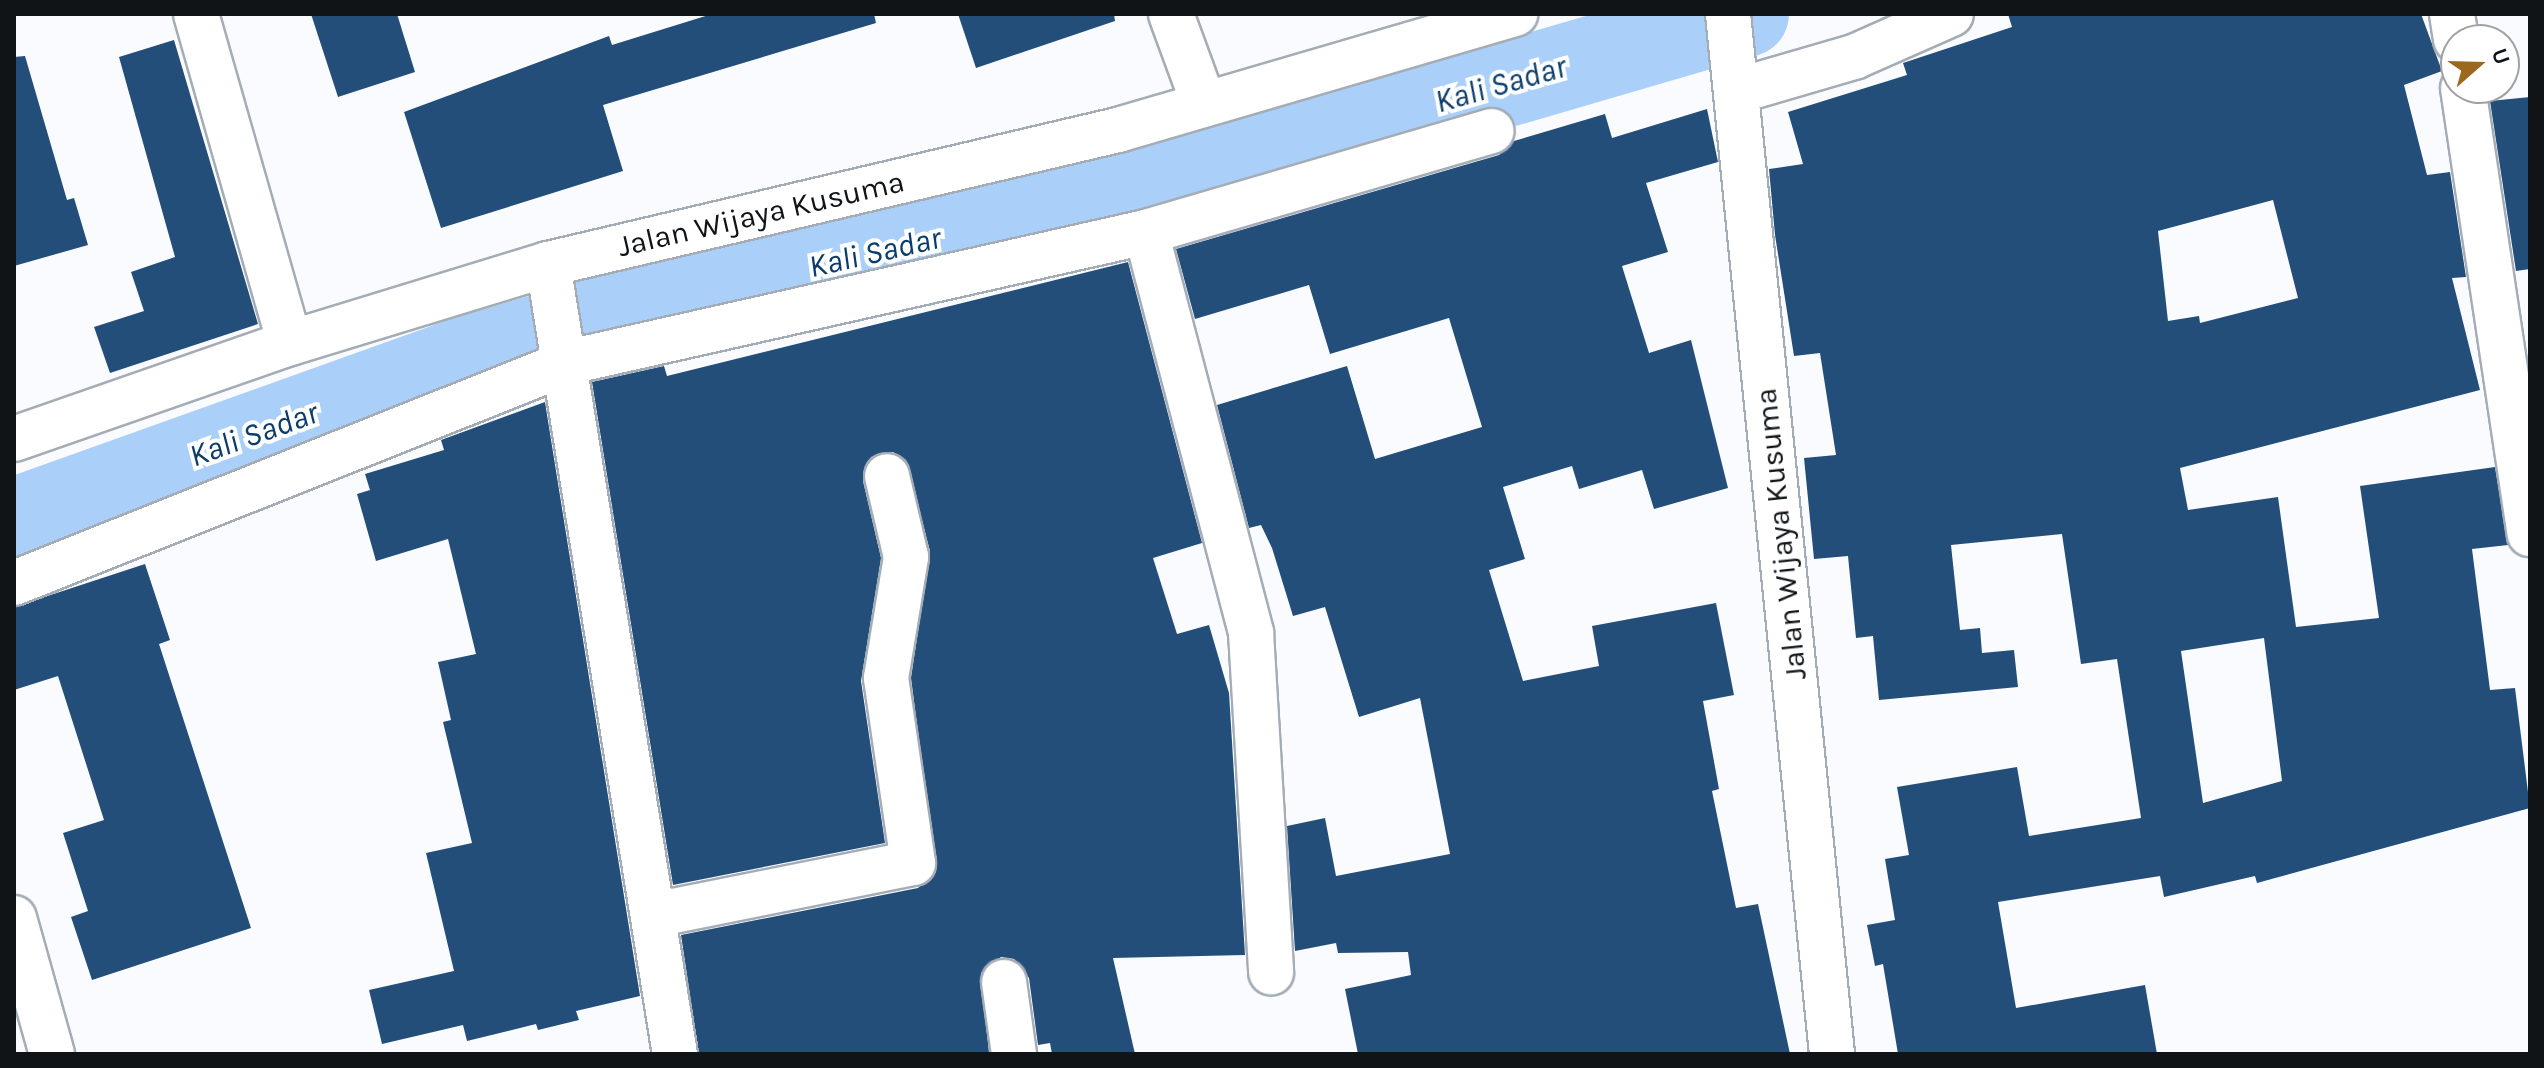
<!DOCTYPE html>
<html>
<head>
<meta charset="utf-8">
<style>
	body { margin:0 }
	#map { position:relative; width:2544px; height:1068px; overflow:hidden; background:#fafbfe; font-family:Karla,sans-serif }
	div>[style] { position:absolute }
	.river>* { height:86px; margin:-43px; padding:0 43px; transform-origin:43px; border-radius:43px; background:#aad0f9 }
	.building>* { inset:0; background:#234e7a }
	.roads { filter:drop-shadow(2px 0 #a4acb6) drop-shadow(-2px 0 #a4acb6) drop-shadow(0 2px #a4acb6) drop-shadow(0 -2px #a4acb6) }
	.minor>* { height:44px; margin:-22px; padding:0 22px; transform-origin:22px; border-radius:22px; background:#fff }
	span { translate:-50% -50%; white-space:nowrap; text-align:center; line-height:1.15; -webkit-text-stroke:8px #fff; paint-order:stroke }
	.street-label { font-size:30px; color:#111417 }
	.water-label { font-size:32px; color:#0a3d6b; font-style:italic }
	.frame { position:absolute; inset:0; border:16px solid #111417; pointer-events:none }
	.north { position:absolute; left:2440px; top:24px; width:80px; height:80px; box-sizing:border-box; background:#fff; border:2px solid #a0a1a2; border-radius:50%; rotate:70deg; font-size:22px; font-weight:700; line-height:32px; text-align:center; color:#111417 }
	.north::after { content:''; display:block; margin:auto; width:28px; height:36px; background:#9b681e; clip-path:polygon(50% 0,100% 100%,50% 72%,0 100%) }
</style>
</head>
<body>
<div id="map">
	<div class="river">
		<i style="left:14px;top:521px;width:471px;rotate:-19.7deg"></i>
		<i style="left:457px;top:362px;width:208px;rotate:-16.5deg"></i>
		<i style="left:656px;top:303px;width:479px;rotate:-12.9deg"></i>
		<i style="left:1123px;top:196px;width:649px;rotate:-16.28deg"></i>
	</div>
	<div class="building">
		<i style="clip-path:polygon(311px 14px,397px 14px,415px 72px,338px 97px)"></i>
		<i style="clip-path:polygon(712px 14px,874px 14px,876px 23px,603px 105px,623px 171px,441px 228px,404px 112px,609px 36px,612px 45px)"></i>
		<i style="clip-path:polygon(958px 14px,1114px 14px,1115px 21px,976px 68px)"></i>
		<i style="clip-path:polygon(evenodd,2008px 14px,2421px 14px,2442px 71px,2404px 85px,2427px 175px,2450px 172px,2466px 277px,2452px 278px,2480px 390px,2180px 468px,2188px 510px,2278px 497px,2296px 627px,2379px 618px,2360px 486px,2495px 467px,2508px 545px,2472px 549px,2490px 690px,2515px 688px,2530px 808px,2257px 883px,2255px 876px,2164px 897px,2160px 876px,1998px 902px,2016px 1008px,2145px 985px,2157px 1054px,1898px 1054px,1883px 964px,1875px 966px,1867px 925px,1895px 920px,1885px 859px,1909px 855px,1897px 787px,2017px 767px,2029px 836px,2141px 818px,2117px 659px,2081px 664px,2062px 534px,1951px 545px,1960px 630px,1980px 628px,1982px 653px,2014px 650px,2018px 687px,1879px 700px,1873px 636px,1856px 638px,1848px 556px,1814px 559px,1804px 458px,1836px 455px,1820px 353px,1794px 356px,1775px 235px,1769px 169px,1803px 164px,1788px 112px,1907px 75px,1903px 63px,2012px 27px,2008px 14px,2273px 200px,2298px 298px,2200px 323px,2199px 316px,2168px 321px,2158px 231px,2273px 200px,2008px 14px,2264px 638px,2282px 781px,2203px 803px,2181px 651px,2264px 638px)"></i>
		<i style="clip-path:polygon(174px 40px,258px 324px,110px 373px,94px 327px,144px 311px,131px 272px,175px 257px,119px 57px)"></i>
		<i style="clip-path:polygon(25px 56px,67px 200px,74px 198px,88px 245px,14px 266px,14px 57px)"></i>
		<i style="clip-path:polygon(2530px 97px,2530px 269px,2516px 271px,2490px 101px)"></i>
		<i style="clip-path:polygon(1707px 109px,1718px 162px,1646px 183px,1668px 252px,1622px 266px,1649px 353px,1691px 340px,1728px 488px,1654px 509px,1642px 470px,1579px 489px,1572px 466px,1503px 487px,1525px 559px,1489px 570px,1523px 681px,1599px 666px,1592px 626px,1716px 603px,1734px 695px,1703px 701px,1719px 789px,1712px 791px,1736px 908px,1758px 904px,1790px 1054px,1358px 1054px,1345px 989px,1411px 975px,1408px 952px,1338px 953px,1336px 943px,1295px 951px,1287px 826px,1325px 818px,1336px 876px,1450px 854px,1420px 698px,1359px 717px,1325px 607px,1293px 616px,1272px 548px,1261px 525px,1249px 528px,1217px 405px,1347px 366px,1375px 459px,1482px 427px,1449px 318px,1330px 354px,1309px 285px,1195px 319px,1176px 249px,1499px 155px,1514px 141px,1605px 114px,1612px 138px)"></i>
		<i style="clip-path:polygon(1128px 262px,1202px 543px,1153px 558px,1177px 634px,1209px 625px,1229px 693px,1245px 955px,1113px 958px,1135px 1054px,1052px 1054px,1050px 1043px,1038px 1045px,1029px 978px,1014px 959px,1001px 957px,981px 973px,989px 1053px,699px 1054px,681px 935px,918px 888px,936px 872px,911px 678px,930px 551px,906px 460px,893px 452px,871px 457px,863px 481px,881px 558px,861px 681px,885px 843px,673px 885px,592px 382px,664px 366px,667px 376px)"></i>
		<i style="clip-path:polygon(545px 402px,640px 996px,576px 1011px,579px 1020px,538px 1030px,536px 1024px,467px 1041px,463px 1025px,382px 1044px,369px 990px,454px 971px,426px 853px,472px 843px,443px 722px,451px 720px,438px 662px,476px 654px,448px 539px,376px 561px,357px 494px,370px 490px,365px 474px,444px 450px,441px 440px)"></i>
		<i style="clip-path:polygon(145px 564px,170px 640px,159px 644px,251px 928px,92px 980px,71px 917px,88px 911px,63px 833px,104px 820px,58px 676px,14px 690px,14px 607px)"></i>
	</div>
	<div class="roads">
		<div class="minor">
			<i style="left:196px;top:14px;width:342px;rotate:74.1deg"></i>
			<i style="left:1171px;top:14px;width:96px;rotate:69.9deg"></i>
			<i style="left:1728px;top:14px;width:1045px;rotate:84.29deg"></i>
			<i style="left:2452px;top:14px;width:26px;rotate:81deg"></i>
			<i style="left:2463px;top:88px;width:451px;rotate:81.5deg"></i>
			<i style="left:1737px;top:91px;width:122px;rotate:-16.2deg"></i>
			<i style="left:1854px;top:57px;width:106px;rotate:-23.9deg"></i>
			<i style="left:1146px;top:232px;width:415px;rotate:75.3deg"></i>
			<i style="left:1251px;top:633px;width:340px;rotate:86.6deg"></i>
			<i style="left:548px;top:264px;width:800px;rotate:80.87deg"></i>
			<i style="left:14px;top:439px;width:292px;rotate:-19.2deg"></i>
			<i style="left:290px;top:343px;width:270px;rotate:-17deg"></i>
			<i style="left:548px;top:264px;width:586px;rotate:-13.23deg"></i>
			<i style="left:1118px;top:130px;width:414px;rotate:-16.3deg"></i>
			<i style="left:14px;top:583px;width:597px;rotate:-21.71deg"></i>
			<i style="left:569px;top:362px;width:591px;rotate:-12.7deg"></i>
			<i style="left:1146px;top:232px;width:360px;rotate:-16.3deg"></i>
			<i style="left:653px;top:915px;width:265px;rotate:-11.3deg"></i>
			<i style="left:913px;top:863px;width:187px;rotate:-98.3deg"></i>
			<i style="left:886px;top:678px;width:123px;rotate:-80.6deg"></i>
			<i style="left:906px;top:557px;width:83px;rotate:-103.2deg"></i>
			<i style="left:14px;top:918px;width:141px;rotate:74.4deg"></i>
			<i style="left:1004px;top:982px;width:73px;rotate:82.1deg"></i>
		</div>
	</div>
	<div class="street-label">
		<span style="left:761px;top:214px;rotate:-13deg">Jalan Wijaya Kusuma</span>
		<span style="left:1781px;top:534px;rotate:-96deg">Jalan Wijaya Kusuma</span>
	</div>
	<div class="water-label">
		<span style="left:1501px;top:85px;rotate:-16deg">Kali Sadar</span>
		<span style="left:875px;top:253px;rotate:-13deg">Kali Sadar</span>
		<span style="left:254px;top:435px;rotate:-20deg">Kali Sadar</span>
	</div>
	<div class="frame"></div>
	<div class="north">U</div>
</div>
</body>
</html>
